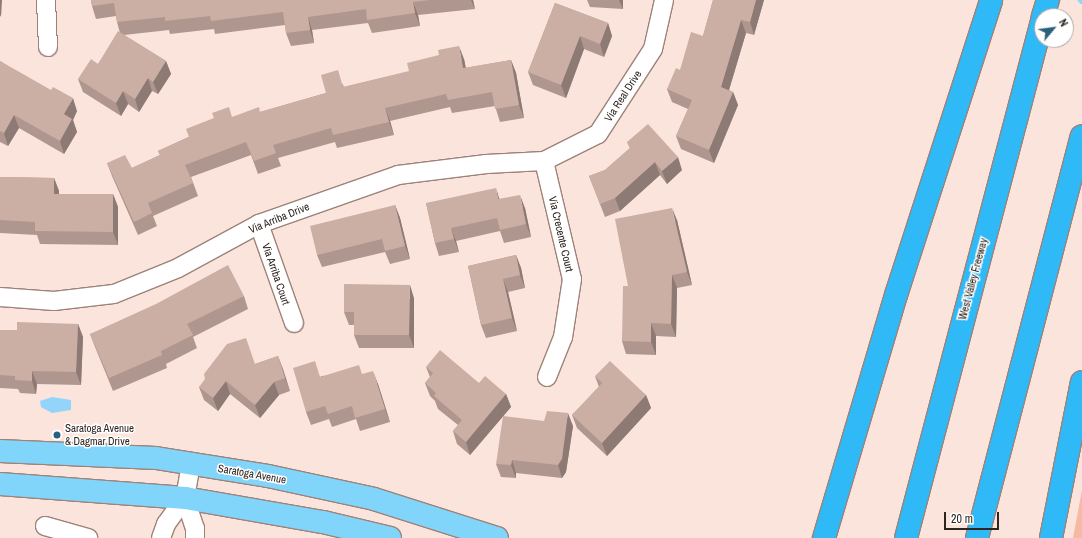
<!DOCTYPE html>
<html>
<head>
<meta charset="utf-8">
<style>
	body { margin:0 }
	#map { position:relative; width:1082px; height:538px; overflow:hidden; background:#fbe4dc; font-family:"Archivo Narrow",sans-serif }
	div>[style] { position:absolute }
	.green>* { inset:0; background:#f5b9a4 }
	.water>* { inset:0; background:#92d4fa }
	.stream>* { height:5.5px; margin:-2.75px; padding:0 2.75px; transform-origin:2.75px; border-radius:2.75px; background:#92d4fa }
	.roads { filter:drop-shadow(1px 0 #9d8279) drop-shadow(-1px 0 #9d8279) drop-shadow(0 1px #9d8279) drop-shadow(0 -1px #9d8279) }
	.street>* { height:18px; margin:-9px; padding:0 9px; transform-origin:9px; border-radius:9px; background:#fff }
	.primary>* { height:22px; margin:-11px; padding:0 11px; transform-origin:11px; border-radius:11px; background:#82d5fa }
	.highway>* { height:22px; margin:-11px; padding:0 11px; transform-origin:11px; border-radius:11px; background:#2fb9f7 }
	.wall>* { inset:0; background:#af968e }
	.shaded-wall>* { inset:0; background:#8e7a74 }
	.building>* { inset:0; background:#cbafa5 }
	.dots>* { width:11px; height:11px; translate:-50% -50%; box-sizing:border-box; border:2px solid #fff; border-radius:50% }
	span { translate:-50% -50%; white-space:nowrap; text-align:center; line-height:1.15; -webkit-text-stroke:3px #fff; paint-order:stroke }
	.street-label { font-size:11px; color:#2e2420 }
	.poi-label { font-size:11px; color:#2e2420 }
	.left { translate:0 -50%; text-align:left }
	.north { position:absolute; left:1034px; top:8px; width:40px; height:40px; box-sizing:border-box; background:#fff; border:1px solid #aba7a6; border-radius:50%; rotate:61deg; font-size:11px; font-weight:700; line-height:16px; text-align:center; color:#2e2420 }
	.north::after { content:''; display:block; margin:auto; width:14px; height:18px; background:#2b607c; clip-path:polygon(50% 0,100% 100%,50% 72%,0 100%) }
	.scale { position:absolute; left:944px; top:512px; width:55px; height:18px; box-sizing:border-box; border:2px solid #2e2420; border-top:0; padding-left:5px; font-size:12px; line-height:14px; white-space:nowrap; color:#2e2420; -webkit-text-stroke:3px #fff; paint-order:stroke }
</style>
</head>
<body>
<div id="map">
	<div class="green">
		<i style="clip-path:polygon(1082px 490px,1082px 538px,1073px 538px)"></i>
	</div>
	<div class="water">
		<i style="clip-path:polygon(52px 397px,71px 400px,71px 410px,52px 413px,41px 407px,40px 401px)"></i>
	</div>
	<div class="stream">
		<i style="left:1081px;top:0;width:1px;rotate:45deg"></i>
	</div>
	<div class="roads">
		<div class="street">
			<i style="left:46px;top:0;width:47px;rotate:87.6deg"></i>
			<i style="left:544px;top:161px;width:121px;rotate:76.7deg"></i>
			<i style="left:572px;top:279px;width:59px;rotate:98.8deg"></i>
			<i style="left:563px;top:337px;width:43px;rotate:111.8deg"></i>
			<i style="left:259px;top:224px;width:105px;rotate:70.5deg"></i>
			<i style="left:0;top:297px;width:54px;rotate:4.2deg"></i>
			<i style="left:54px;top:301px;width:60px;rotate:-6.7deg"></i>
			<i style="left:114px;top:294px;width:69px;rotate:-22.1deg"></i>
			<i style="left:178px;top:268px;width:92px;rotate:-28.5deg"></i>
			<i style="left:259px;top:224px;width:147px;rotate:-19.4deg"></i>
			<i style="left:398px;top:175px;width:89px;rotate:-7.1deg"></i>
			<i style="left:486px;top:164px;width:58px;rotate:-3deg"></i>
			<i style="left:544px;top:161px;width:60px;rotate:-26.6deg"></i>
			<i style="left:598px;top:134px;width:101px;rotate:-57.1deg"></i>
			<i style="left:653px;top:49px;width:50px;rotate:-77.3deg"></i>
			<i style="left:185px;top:498px;width:32px;rotate:72deg"></i>
			<i style="left:195px;top:528px;width:10px;rotate:90deg"></i>
			<i style="left:45px;top:526px;width:45px;rotate:15.6deg"></i>
			<i style="left:161px;top:538px;width:15px;rotate:-70deg"></i>
			<i style="left:166px;top:524px;width:32px;rotate:-54deg"></i>
			<i style="left:185px;top:498px;width:35px;rotate:-80deg"></i>
		</div>
		<div class="primary">
			<i style="left:0;top:451px;width:156px;rotate:2.6deg"></i>
			<i style="left:156px;top:458px;width:113px;rotate:9.1deg"></i>
			<i style="left:268px;top:476px;width:108px;rotate:12.2deg"></i>
			<i style="left:374px;top:499px;width:129px;rotate:17.6deg"></i>
			<i style="left:0;top:484px;width:186px;rotate:4.3deg"></i>
			<i style="left:185px;top:498px;width:140px;rotate:9.9deg"></i>
			<i style="left:323px;top:522px;width:69px;rotate:13.4deg"></i>
		</div>
		<div class="highway">
			<i style="left:1043px;top:16px;width:17px;rotate:-73deg"></i>
			<i style="left:824px;top:538px;width:253px;rotate:-73.5deg"></i>
			<i style="left:896px;top:295px;width:310px;rotate:-72.1deg"></i>
			<i style="left:906px;top:538px;width:535px;rotate:-75.26deg"></i>
			<i style="left:977px;top:538px;width:415px;rotate:-75.4deg"></i>
			<i style="left:1051px;top:538px;width:159px;rotate:-78.8deg"></i>
		</div>
	</div>
	<div class="wall">
		<i style="clip-path:polygon(91px 0,473px 0,475px 9px,418px 15px,420px 26px,372px 33px,368px 23px,312px 30px,314px 43px,291px 46px,286px 33px,285px 25px,215px 34px,214px 29px,170px 34px,169px 30px,124px 35px,166px 61px,171px 74px,158px 94px,152px 91px,139px 112px,128px 104px,121px 116px,83px 92px,78px 79px,98px 64px,120px 33px,117px 22px,116px 16px,96px 19px,92px 6px)"></i>
		<i style="clip-path:polygon(587px 0,623px 0,623px 9px,590px 7px)"></i>
		<i style="clip-path:polygon(713px 0,764px 0,754px 35px,746px 33px,729px 90px,733px 92px,738px 105px,714px 163px,681px 149px,676px 136px,688px 109px,672px 102px,667px 89px,703px 36px)"></i>
		<i style="clip-path:polygon(555px 3px,608px 23px,612px 36px,604px 57px,584px 49px,566px 98px,533px 85px,528px 72px)"></i>
		<i style="clip-path:polygon(464px 59px,466px 68px,511px 60px,516px 73px,524px 118px,500px 122px,495px 106px,452px 113px,450px 107px,390px 121px,394px 135px,337px 148px,335px 142px,278px 158px,281px 166px,258px 174px,251px 155px,191px 177px,198px 196px,153px 216px,157px 226px,138px 235px,112px 176px,107px 163px,132px 168px,160px 155px,158px 151px,232px 117px,260px 112px,326px 93px,342px 83px,344px 87px)"></i>
		<i style="clip-path:polygon(0 61px,77px 111px,73px 120px,77px 132px,64px 154px,19px 128px,8px 146px,0 142px)"></i>
		<i style="clip-path:polygon(627px 142px,682px 170px,667px 184px,660px 175px,620px 211px,605px 217px,589px 176px,605px 170px,630px 148px)"></i>
		<i style="clip-path:polygon(0 177px,54px 178px,59px 191px,59px 194px,113px 194px,118px 207px,118px 245px,40px 244px,37px 235px,0 233px)"></i>
		<i style="clip-path:polygon(500px 199px,525px 208px,531px 237px,504px 243px,500px 231px,456px 241px,459px 252px,439px 256px,435px 243px,426px 203px)"></i>
		<i style="clip-path:polygon(395px 205px,400px 218px,410px 259px,390px 264px,385px 252px,322px 267px,317px 255px)"></i>
		<i style="clip-path:polygon(677px 220px,692px 285px,677px 288px,676px 337px,656px 336px,656px 355px,626px 354px,622px 341px,628px 286px)"></i>
		<i style="clip-path:polygon(516px 255px,521px 268px,525px 288px,508px 292px,517px 331px,486px 338px,481px 325px,468px 266px)"></i>
		<i style="clip-path:polygon(244px 296px,248px 309px,193px 337px,197px 348px,166px 364px,167px 368px,113px 391px,95px 347px,90px 334px)"></i>
		<i style="clip-path:polygon(414px 298px,414px 348px,359px 348px,354px 335px,354px 325px,349px 325px,344px 312px)"></i>
		<i style="clip-path:polygon(78px 324px,83px 337px,81px 385px,37px 384px,36px 394px,20px 393px,18px 389px,0 388px,0 330px,17px 330px)"></i>
		<i style="clip-path:polygon(278px 356px,290px 391px,279px 395px,260px 418px,230px 394px,218px 411px,204px 400px,199px 387px,255px 364px)"></i>
		<i style="clip-path:polygon(426px 367px,479px 383px,506px 394px,511px 407px,470px 455px,457px 444px,453px 431px,458px 425px,438px 409px,435px 401px,430px 396px,425px 383px,430px 377px)"></i>
		<i style="clip-path:polygon(363px 374px,378px 384px,390px 422px,360px 431px,356px 419px,332px 427px,329px 419px,311px 425px,306px 412px,321px 376px)"></i>
		<i style="clip-path:polygon(595px 376px,646px 395px,651px 408px,607px 456px,577px 428px,572px 415px,599px 387px)"></i>
		<i style="clip-path:polygon(573px 426px,566px 472px,562px 478px,516px 473px,516px 478px,501px 477px,496px 464px)"></i>
	</div>
	<div class="shaded-wall">
		<i style="clip-path:polygon(0 0,2px 0,1px 17px,0 15px)"></i>
		<i style="clip-path:polygon(471px 0,473px 0,475px 9px)"></i>
		<i style="clip-path:polygon(619px 0,623px 0,623px 9px)"></i>
		<i style="clip-path:polygon(756px 0,764px 0,754px 35px,750px 22px)"></i>
		<i style="clip-path:polygon(413px 2px,418px 15px,420px 26px,415px 13px)"></i>
		<i style="clip-path:polygon(308px 17px,312px 30px,314px 43px,310px 30px)"></i>
		<i style="clip-path:polygon(741px 20px,746px 33px,726px 100px,721px 87px)"></i>
		<i style="clip-path:polygon(608px 23px,612px 36px,604px 57px,600px 44px)"></i>
		<i style="clip-path:polygon(580px 36px,584px 49px,566px 98px,561px 85px)"></i>
		<i style="clip-path:polygon(459px 46px,464px 59px,468px 81px,463px 68px)"></i>
		<i style="clip-path:polygon(511px 60px,516px 73px,524px 118px,519px 105px)"></i>
		<i style="clip-path:polygon(166px 61px,171px 74px,158px 94px,153px 82px)"></i>
		<i style="clip-path:polygon(148px 78px,152px 91px,139px 112px,135px 99px)"></i>
		<i style="clip-path:polygon(123px 91px,128px 104px,121px 116px,116px 103px)"></i>
		<i style="clip-path:polygon(733px 92px,738px 105px,714px 163px,709px 150px)"></i>
		<i style="clip-path:polygon(73px 98px,77px 111px,73px 120px,77px 132px,64px 154px,60px 141px,64px 114px)"></i>
		<i style="clip-path:polygon(385px 108px,390px 121px,394px 135px,389px 122px)"></i>
		<i style="clip-path:polygon(14px 115px,19px 128px,8px 146px,4px 133px)"></i>
		<i style="clip-path:polygon(678px 157px,682px 170px,667px 184px,662px 171px)"></i>
		<i style="clip-path:polygon(655px 162px,660px 175px,620px 211px,615px 198px)"></i>
		<i style="clip-path:polygon(54px 178px,59px 191px,59px 207px,54px 194px)"></i>
		<i style="clip-path:polygon(496px 188px,500px 201px,498px 199px)"></i>
		<i style="clip-path:polygon(113px 194px,118px 207px,118px 245px,113px 232px)"></i>
		<i style="clip-path:polygon(520px 195px,525px 208px,531px 237px,526px 224px)"></i>
		<i style="clip-path:polygon(395px 205px,400px 218px,410px 259px,405px 246px)"></i>
		<i style="clip-path:polygon(672px 208px,677px 220px,692px 285px,687px 272px)"></i>
		<i style="clip-path:polygon(451px 228px,456px 241px,459px 252px,454px 239px)"></i>
		<i style="clip-path:polygon(516px 255px,521px 268px,525px 288px,520px 275px)"></i>
		<i style="clip-path:polygon(672px 275px,677px 288px,676px 337px,671px 324px)"></i>
		<i style="clip-path:polygon(503px 279px,508px 292px,517px 331px,512px 318px)"></i>
		<i style="clip-path:polygon(410px 285px,414px 298px,414px 348px,409px 335px)"></i>
		<i style="clip-path:polygon(651px 323px,656px 336px,656px 355px,651px 342px)"></i>
		<i style="clip-path:polygon(78px 324px,83px 337px,81px 385px,76px 372px)"></i>
		<i style="clip-path:polygon(278px 356px,283px 369px,290px 391px,285px 378px)"></i>
		<i style="clip-path:polygon(32px 371px,37px 384px,36px 394px,32px 381px)"></i>
		<i style="clip-path:polygon(373px 371px,378px 384px,390px 422px,385px 409px)"></i>
		<i style="clip-path:polygon(226px 381px,230px 394px,218px 411px,213px 398px)"></i>
		<i style="clip-path:polygon(274px 382px,279px 395px,260px 418px,255px 405px)"></i>
		<i style="clip-path:polygon(506px 394px,511px 407px,470px 455px,466px 442px)"></i>
		<i style="clip-path:polygon(646px 395px,651px 408px,607px 456px,602px 443px)"></i>
		<i style="clip-path:polygon(568px 413px,573px 426px,566px 472px,562px 478px,558px 465px)"></i>
		<i style="clip-path:polygon(512px 460px,516px 473px,516px 478px,511px 465px)"></i>
	</div>
	<div class="building">
		<i style="clip-path:polygon(91px 0,430px 0,413px 2px,415px 13px,367px 20px,366px 9px,308px 17px,310px 30px,286px 33px,283px 12px,211px 21px,210px 16px,165px 21px,165px 17px,117px 22px,114px 3px,92px 6px)"></i>
		<i style="clip-path:polygon(713px 0,756px 0,750px 22px,741px 20px,721px 87px,733px 92px,709px 150px,676px 136px,692px 100px,667px 89px,676px 68px,680px 70px,691px 32px,703px 36px)"></i>
		<i style="clip-path:polygon(555px 3px,608px 23px,600px 44px,580px 36px,561px 85px,528px 72px)"></i>
		<i style="clip-path:polygon(118px 31px,166px 61px,153px 82px,148px 78px,135px 99px,123px 91px,116px 103px,78px 79px,91px 59px,98px 64px)"></i>
		<i style="clip-path:polygon(459px 46px,463px 68px,511px 60px,519px 105px,495px 109px,492px 92px,448px 100px,446px 94px,385px 108px,389px 122px,333px 135px,331px 128px,273px 145px,276px 153px,254px 161px,246px 142px,185px 165px,193px 183px,148px 203px,152px 213px,134px 222px,107px 163px,125px 155px,132px 168px,160px 155px,158px 151px,189px 137px,186px 129px,214px 118px,212px 113px,229px 107px,232px 117px,259px 107px,260px 112px,326px 93px,321px 75px,338px 70px,343px 87px,409px 71px,407px 63px,439px 55px,438px 50px)"></i>
		<i style="clip-path:polygon(0 61px,51px 90px,53px 87px,73px 98px,64px 114px,72px 119px,60px 141px,14px 115px,4px 133px,0 131px)"></i>
		<i style="clip-path:polygon(648px 124px,678px 157px,662px 171px,655px 162px,615px 198px,600px 204px,589px 176px,605px 170px,630px 148px,627px 142px)"></i>
		<i style="clip-path:polygon(0 177px,54px 178px,54px 194px,113px 194px,113px 232px,35px 231px,35px 222px,0 220px)"></i>
		<i style="clip-path:polygon(496px 188px,498px 199px,520px 195px,526px 224px,500px 230px,497px 218px,451px 228px,454px 239px,435px 243px,426px 203px)"></i>
		<i style="clip-path:polygon(395px 205px,405px 246px,385px 251px,382px 239px,317px 255px,310px 226px)"></i>
		<i style="clip-path:polygon(672px 208px,687px 272px,672px 275px,671px 324px,651px 323px,651px 342px,622px 341px,623px 286px,628px 286px,615px 219px)"></i>
		<i style="clip-path:polygon(516px 255px,520px 275px,503px 279px,512px 318px,481px 325px,468px 266px)"></i>
		<i style="clip-path:polygon(228px 265px,244px 296px,187px 324px,193px 335px,161px 351px,162px 355px,109px 378px,90px 334px,156px 304px)"></i>
		<i style="clip-path:polygon(344px 284px,410px 285px,409px 335px,354px 335px,354px 312px,344px 312px)"></i>
		<i style="clip-path:polygon(17px 322px,78px 324px,76px 372px,32px 371px,32px 381px,15px 380px,15px 376px,0 375px,0 330px,17px 330px)"></i>
		<i style="clip-path:polygon(246px 338px,255px 364px,278px 356px,285px 378px,274px 382px,255px 405px,226px 381px,213px 398px,199px 387px,205px 379px,204px 374px,227px 344px)"></i>
		<i style="clip-path:polygon(440px 350px,479px 383px,485px 376px,506px 394px,466px 442px,453px 431px,462px 420px,434px 396px,436px 393px,425px 383px,433px 373px,426px 367px)"></i>
		<i style="clip-path:polygon(315px 361px,320px 377px,359px 365px,362px 374px,373px 371px,385px 409px,355px 418px,352px 406px,328px 414px,325px 406px,306px 412px,293px 368px)"></i>
		<i style="clip-path:polygon(610px 361px,646px 395px,602px 443px,572px 415px,602px 383px,595px 376px)"></i>
		<i style="clip-path:polygon(547px 411px,568px 413px,562px 459px,558px 465px,512px 460px,511px 465px,496px 464px,503px 416px,544px 421px)"></i>
	</div>
	<div class="dots">
		<i style="left:57px;top:435px;background:#2b607c"></i>
	</div>
	<div class="street-label">
		<span style="left:623px;top:96px;rotate:-57deg">Via Real Drive</span>
		<span style="left:279px;top:218px;rotate:-22deg">Via Arriba Drive</span>
		<span style="left:561px;top:234px;rotate:77deg">Via Crecente Court</span>
		<span style="left:276px;top:274px;rotate:71deg">Via Arriba Court</span>
		<span style="left:973px;top:279px;rotate:-75deg">West Valley Freeway</span>
		<span style="left:252px;top:474px;rotate:10deg">Saratoga Avenue</span>
	</div>
	<div class="poi-label">
		<span class="left" style="left:65px;top:435px">Saratoga Avenue<br>&amp; Dagmar Drive</span>
	</div>
	<div class="north">N</div>
	<div class="scale">20 m</div>
</div>
</body>
</html>
